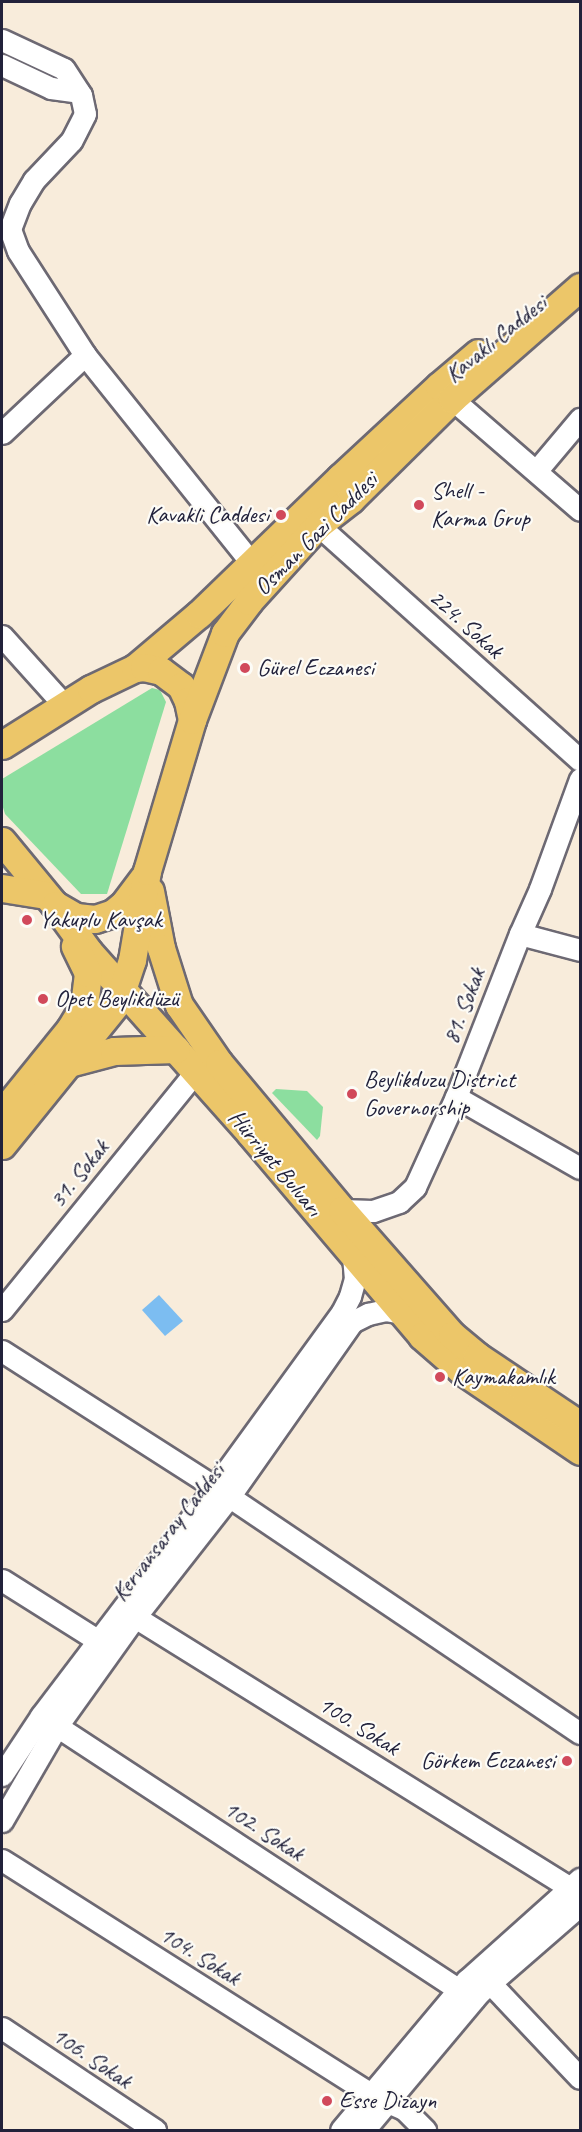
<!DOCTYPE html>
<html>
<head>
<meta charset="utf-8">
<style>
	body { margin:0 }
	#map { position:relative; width:582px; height:2132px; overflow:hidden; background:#f8ecdb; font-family:Caveat,sans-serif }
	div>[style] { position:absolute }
	.green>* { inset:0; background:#8cde9f }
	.water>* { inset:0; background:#7cbdf1 }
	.roads { filter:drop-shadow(2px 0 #6d6973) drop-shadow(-2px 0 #6d6973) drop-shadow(0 2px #6d6973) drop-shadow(0 -2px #6d6973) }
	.minor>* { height:21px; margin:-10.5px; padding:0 10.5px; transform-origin:10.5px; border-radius:10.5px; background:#fff }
	.major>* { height:27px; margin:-13.5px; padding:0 13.5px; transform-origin:13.5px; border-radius:13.5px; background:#ecc669 }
	.dots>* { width:16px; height:16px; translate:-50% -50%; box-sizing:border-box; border:3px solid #fdfcf7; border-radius:50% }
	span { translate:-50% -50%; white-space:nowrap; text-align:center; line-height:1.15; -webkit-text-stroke:4.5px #fdfcf7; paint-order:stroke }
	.street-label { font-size:24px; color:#22223b }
	.poi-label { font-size:24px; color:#22223b }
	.left { translate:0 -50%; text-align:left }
	.right { translate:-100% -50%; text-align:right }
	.frame { position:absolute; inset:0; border:3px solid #22223b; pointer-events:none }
</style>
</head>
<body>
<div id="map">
	<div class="green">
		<i style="clip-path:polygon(152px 688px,160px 690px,166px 702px,107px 894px,81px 894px,5px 814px,2px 804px,2px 779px)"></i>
		<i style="clip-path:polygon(276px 1089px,307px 1091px,323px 1107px,320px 1136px,317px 1140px,272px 1093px)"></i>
	</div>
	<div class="water">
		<i style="clip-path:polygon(159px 1295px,183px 1321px,165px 1336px,142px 1310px)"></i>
	</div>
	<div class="roads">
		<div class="minor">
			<i style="left:2px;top:40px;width:68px;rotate:25.1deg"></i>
			<i style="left:64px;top:69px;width:31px;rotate:57deg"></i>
			<i style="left:81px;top:95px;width:19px;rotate:78deg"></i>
			<i style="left:85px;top:114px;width:30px;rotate:117deg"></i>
			<i style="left:71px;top:141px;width:54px;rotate:133.5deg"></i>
			<i style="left:34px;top:180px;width:27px;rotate:121deg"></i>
			<i style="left:20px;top:203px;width:28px;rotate:111deg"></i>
			<i style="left:10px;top:229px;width:23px;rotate:70deg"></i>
			<i style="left:18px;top:251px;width:124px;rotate:57.2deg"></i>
			<i style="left:85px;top:355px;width:265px;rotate:51.3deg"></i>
			<i style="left:2px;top:65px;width:54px;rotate:25.1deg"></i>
			<i style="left:51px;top:88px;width:28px;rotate:8deg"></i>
			<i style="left:452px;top:399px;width:169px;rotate:40.9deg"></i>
			<i style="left:2px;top:433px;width:114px;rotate:-43.2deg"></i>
			<i style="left:537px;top:470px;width:67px;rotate:-49.9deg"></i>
			<i style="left:318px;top:525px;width:352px;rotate:41.9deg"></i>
			<i style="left:2px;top:636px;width:94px;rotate:48deg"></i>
			<i style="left:580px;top:779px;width:117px;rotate:110deg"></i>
			<i style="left:540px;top:889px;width:49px;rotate:114deg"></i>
			<i style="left:520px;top:934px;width:62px;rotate:14.9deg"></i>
			<i style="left:456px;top:1097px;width:143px;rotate:29.8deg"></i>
			<i style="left:342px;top:1210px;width:31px;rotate:2deg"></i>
			<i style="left:373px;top:1211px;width:28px;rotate:-19deg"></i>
			<i style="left:399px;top:1202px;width:22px;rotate:-43deg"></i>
			<i style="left:415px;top:1187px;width:99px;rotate:-65.5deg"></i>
			<i style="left:456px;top:1097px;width:175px;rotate:-68.6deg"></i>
			<i style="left:2px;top:1310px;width:308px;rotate:-50.9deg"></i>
			<i style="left:2px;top:1351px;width:253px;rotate:32.6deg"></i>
			<i style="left:215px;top:1487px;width:440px;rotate:34deg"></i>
			<i style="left:2px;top:1580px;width:115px;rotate:32.2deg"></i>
			<i style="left:127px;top:1608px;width:12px;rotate:48deg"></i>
			<i style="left:135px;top:1617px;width:524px;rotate:31.9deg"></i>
			<i style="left:46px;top:1719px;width:511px;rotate:33.25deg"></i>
			<i style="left:2px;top:1775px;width:71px;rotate:-56.5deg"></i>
			<i style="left:41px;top:1716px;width:288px;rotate:-52.8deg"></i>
			<i style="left:215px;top:1487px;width:216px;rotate:-54deg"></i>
			<i style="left:342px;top:1312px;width:18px;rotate:-63deg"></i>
			<i style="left:350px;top:1296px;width:18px;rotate:-74deg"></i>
			<i style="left:355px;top:1279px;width:24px;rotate:-95deg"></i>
			<i style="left:2px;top:1821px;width:110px;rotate:-59.9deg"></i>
			<i style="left:57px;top:1726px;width:134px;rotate:-54.4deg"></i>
			<i style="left:135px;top:1617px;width:152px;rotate:-51.9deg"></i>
			<i style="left:229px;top:1497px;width:214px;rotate:-54.9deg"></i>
			<i style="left:352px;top:1322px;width:18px;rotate:-27deg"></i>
			<i style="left:368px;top:1314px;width:17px;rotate:-13deg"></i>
			<i style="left:385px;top:1310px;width:17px;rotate:10deg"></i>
			<i style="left:2px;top:1860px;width:438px;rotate:32.4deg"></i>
			<i style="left:372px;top:2095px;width:35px;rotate:24deg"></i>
			<i style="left:404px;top:2109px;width:30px;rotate:45deg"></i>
			<i style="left:479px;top:1977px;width:14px;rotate:30deg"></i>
			<i style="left:491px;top:1984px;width:129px;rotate:46.6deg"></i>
			<i style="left:2px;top:2028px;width:184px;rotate:33.7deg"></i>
			<i style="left:341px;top:2130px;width:196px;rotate:-50deg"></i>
			<i style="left:467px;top:1980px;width:152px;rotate:-41.8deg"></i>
			<i style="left:364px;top:2130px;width:180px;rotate:-50deg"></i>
			<i style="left:480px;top:1992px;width:133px;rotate:-41deg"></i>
		</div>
		<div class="major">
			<i style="left:135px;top:668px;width:84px;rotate:-40.2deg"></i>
			<i style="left:199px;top:614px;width:196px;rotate:-44deg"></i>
			<i style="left:340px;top:478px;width:135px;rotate:-42.9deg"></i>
			<i style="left:439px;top:386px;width:51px;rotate:-40.2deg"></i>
			<i style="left:2px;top:745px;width:105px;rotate:-32.2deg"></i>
			<i style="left:91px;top:689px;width:49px;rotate:-25.5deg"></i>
			<i style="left:135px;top:668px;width:9px;rotate:-6deg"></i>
			<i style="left:144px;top:667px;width:17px;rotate:13deg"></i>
			<i style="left:161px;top:671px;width:25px;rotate:37deg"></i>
			<i style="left:181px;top:686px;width:17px;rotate:65deg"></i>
			<i style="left:188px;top:701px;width:19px;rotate:78deg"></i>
			<i style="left:2px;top:841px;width:82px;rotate:50.5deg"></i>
			<i style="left:54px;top:904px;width:59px;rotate:53.9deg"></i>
			<i style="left:89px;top:952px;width:242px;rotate:48.3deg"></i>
			<i style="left:250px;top:1133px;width:266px;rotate:49.7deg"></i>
			<i style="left:422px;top:1336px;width:52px;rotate:41.1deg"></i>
			<i style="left:461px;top:1370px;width:144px;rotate:34.2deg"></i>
			<i style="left:2px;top:888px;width:44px;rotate:9.2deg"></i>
			<i style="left:150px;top:891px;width:58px;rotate:79.1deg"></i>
			<i style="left:161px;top:948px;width:60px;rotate:72.5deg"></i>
			<i style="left:179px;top:1005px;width:70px;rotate:55.4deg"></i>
			<i style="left:219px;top:1063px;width:192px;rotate:50.1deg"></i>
			<i style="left:342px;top:1210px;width:167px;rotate:48.7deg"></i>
			<i style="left:452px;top:1335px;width:33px;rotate:40deg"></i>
			<i style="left:477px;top:1356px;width:124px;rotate:33.8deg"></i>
			<i style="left:55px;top:905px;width:24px;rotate:30deg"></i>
			<i style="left:76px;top:917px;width:19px;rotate:6deg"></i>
			<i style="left:95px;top:919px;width:19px;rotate:-18deg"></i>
			<i style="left:113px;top:913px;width:13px;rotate:-39deg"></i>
			<i style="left:123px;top:905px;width:34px;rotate:-53deg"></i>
			<i style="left:69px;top:1063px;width:47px;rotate:-14.9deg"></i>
			<i style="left:114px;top:1051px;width:62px;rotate:-1.8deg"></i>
			<i style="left:2px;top:1113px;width:108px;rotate:-51deg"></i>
			<i style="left:70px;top:1029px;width:27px;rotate:-59deg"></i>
			<i style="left:84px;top:1006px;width:33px;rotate:-83deg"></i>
			<i style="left:88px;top:973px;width:30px;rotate:-116deg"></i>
			<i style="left:2px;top:1145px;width:184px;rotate:-51deg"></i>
			<i style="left:118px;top:1002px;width:44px;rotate:-71.6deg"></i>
			<i style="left:132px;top:960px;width:90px;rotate:-80.4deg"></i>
			<i style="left:147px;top:871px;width:158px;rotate:-73.4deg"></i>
			<i style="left:192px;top:720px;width:93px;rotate:-69.2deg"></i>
			<i style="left:225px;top:633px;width:40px;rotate:-53deg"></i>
			<i style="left:249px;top:601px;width:103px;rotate:-47.8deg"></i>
			<i style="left:318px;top:525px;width:42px;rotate:-38.2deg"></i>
			<i style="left:351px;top:499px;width:142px;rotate:-44.7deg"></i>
			<i style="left:452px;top:399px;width:170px;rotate:-41.2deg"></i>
		</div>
	</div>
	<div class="dots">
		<i style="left:419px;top:505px;background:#d1495b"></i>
		<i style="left:281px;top:515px;background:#d1495b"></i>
		<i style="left:245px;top:668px;background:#d1495b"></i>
		<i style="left:27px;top:920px;background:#d1495b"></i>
		<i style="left:43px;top:999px;background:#d1495b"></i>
		<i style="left:352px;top:1094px;background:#d1495b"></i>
		<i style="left:440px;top:1377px;background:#d1495b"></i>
		<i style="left:567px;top:1761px;background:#d1495b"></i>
		<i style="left:327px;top:2101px;background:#d1495b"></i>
	</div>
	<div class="street-label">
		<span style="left:496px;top:339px;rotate:-39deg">Kavaklı Caddesi</span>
		<span style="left:316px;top:534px;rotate:-45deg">Osman Gazi Caddesi</span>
		<span style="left:466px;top:624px;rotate:42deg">224. Sokak</span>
		<span style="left:464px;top:1006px;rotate:-69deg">81. Sokak</span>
		<span style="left:275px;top:1163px;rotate:50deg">Hürriyet Bulvarı</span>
		<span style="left:79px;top:1174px;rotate:-51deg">31. Sokak</span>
		<span style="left:168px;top:1532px;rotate:-52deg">Kervansaray Caddesi</span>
		<span style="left:359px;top:1726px;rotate:32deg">100. Sokak</span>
		<span style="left:264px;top:1831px;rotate:33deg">102. Sokak</span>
		<span style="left:200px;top:1956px;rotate:32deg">104. Sokak</span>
		<span style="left:92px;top:2058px;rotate:34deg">106. Sokak</span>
	</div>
	<div class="poi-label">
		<span class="left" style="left:431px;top:505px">Shell -<br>Karma Grup</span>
		<span class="right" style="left:269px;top:515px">Kavakli Caddesi</span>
		<span class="left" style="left:257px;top:668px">Gürel Eczanesi</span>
		<span class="left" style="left:39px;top:920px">Yakuplu Kavşak</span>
		<span class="left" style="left:55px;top:999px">Opet Beylikdüzü</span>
		<span class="left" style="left:364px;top:1094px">Beylikduzu District<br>Governorship</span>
		<span class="left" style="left:452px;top:1377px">Kaymakamlık</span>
		<span class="right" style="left:555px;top:1761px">Görkem Eczanesi</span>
		<span class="left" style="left:339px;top:2101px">Esse Dizayn</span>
	</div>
	<div class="frame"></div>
</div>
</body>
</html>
